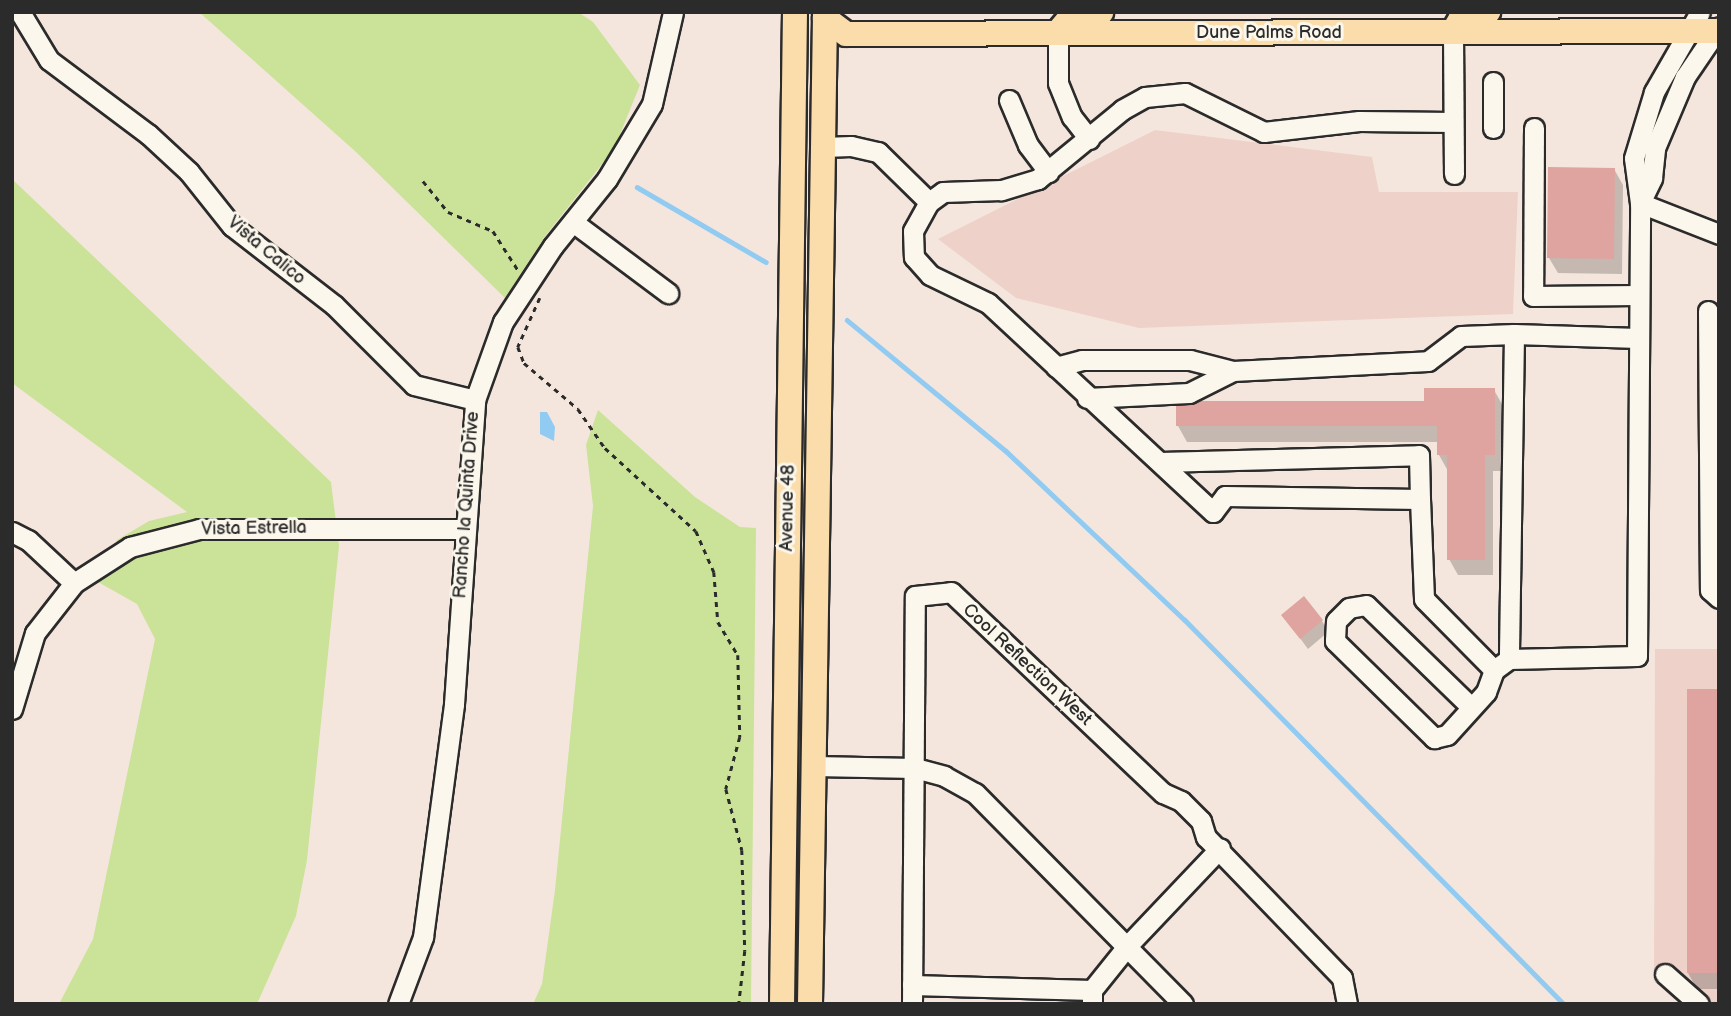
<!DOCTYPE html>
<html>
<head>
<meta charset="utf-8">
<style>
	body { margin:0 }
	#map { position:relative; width:1731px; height:1016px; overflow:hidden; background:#f5e6dd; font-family:"Balsamiq Sans",sans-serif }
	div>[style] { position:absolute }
	.built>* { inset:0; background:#eed2ca }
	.green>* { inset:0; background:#cae399 }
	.water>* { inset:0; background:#92cbf1 }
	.shadow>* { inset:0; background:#0003 }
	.stream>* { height:4.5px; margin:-2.25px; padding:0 2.25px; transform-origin:2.25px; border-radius:2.25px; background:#92cbf1 }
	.building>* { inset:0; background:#dfa49f }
	.path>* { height:2.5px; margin-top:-1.25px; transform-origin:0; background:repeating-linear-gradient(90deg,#2b2b2b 0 5px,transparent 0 10px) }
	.roads { filter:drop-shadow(2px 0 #2b2b2b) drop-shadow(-2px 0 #2b2b2b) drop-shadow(0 2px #2b2b2b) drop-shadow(0 -2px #2b2b2b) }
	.minor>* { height:19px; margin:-9.5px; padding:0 9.5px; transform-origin:9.5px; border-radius:9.5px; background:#fbf7ec }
	.major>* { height:24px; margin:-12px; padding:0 12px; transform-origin:12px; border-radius:12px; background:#fbddab }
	span { translate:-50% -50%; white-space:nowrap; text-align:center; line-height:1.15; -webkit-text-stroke:6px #fbf7ec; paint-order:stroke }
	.street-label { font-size:18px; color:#2b2b2b }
	.frame { position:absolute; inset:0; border:14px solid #2b2b2b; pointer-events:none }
</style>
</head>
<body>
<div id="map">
	<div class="built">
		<i style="clip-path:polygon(1155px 130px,1372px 157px,1379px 192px,1518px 192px,1513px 314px,1139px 328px,1016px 298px,938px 239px)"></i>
		<i style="clip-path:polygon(1655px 649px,1719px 649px,1719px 1004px,1683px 1004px,1654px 974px)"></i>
	</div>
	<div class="green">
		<i style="clip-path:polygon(199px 12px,578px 12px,593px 22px,640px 85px,614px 149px,546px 235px,505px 298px,356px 152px)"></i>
		<i style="clip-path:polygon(12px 179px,331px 482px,339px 546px,307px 860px,296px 916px,257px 1004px,59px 1004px,93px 939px,155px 639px,137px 604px,98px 582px,117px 540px,149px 521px,187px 512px,12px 383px)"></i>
		<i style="clip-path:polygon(598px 410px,695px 497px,740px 527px,756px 528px,751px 1004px,533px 1004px,542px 984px,555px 890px,593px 506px,586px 445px)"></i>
	</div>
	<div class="water">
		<i style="clip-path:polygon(540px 412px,547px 412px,555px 427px,554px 441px,540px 434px)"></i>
	</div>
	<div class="shadow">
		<i style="clip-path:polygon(1614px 169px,1623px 185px,1622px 274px,1558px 273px,1549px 258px)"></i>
		<i style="clip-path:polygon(1494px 390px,1503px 406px,1503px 471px,1493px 471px,1493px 575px,1458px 575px,1449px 559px,1448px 471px,1439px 455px,1439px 442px,1187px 442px,1178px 426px,1426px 403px)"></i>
		<i style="clip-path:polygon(1283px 615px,1322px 621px,1328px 632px,1308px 649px)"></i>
		<i style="clip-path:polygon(1719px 691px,1719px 989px,1697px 989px,1688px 973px)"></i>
	</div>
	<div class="stream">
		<i style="left:637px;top:187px;width:149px;rotate:30.2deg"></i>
		<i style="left:847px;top:320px;width:206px;rotate:39.5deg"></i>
		<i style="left:1006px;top:451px;width:246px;rotate:43.4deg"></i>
		<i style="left:1185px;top:620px;width:540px;rotate:45.38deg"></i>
	</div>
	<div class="building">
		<i style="clip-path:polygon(1548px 167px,1615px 168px,1614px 259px,1547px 258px)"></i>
		<i style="clip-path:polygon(1424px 388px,1495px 388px,1495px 455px,1485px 455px,1485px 560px,1447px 560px,1447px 455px,1437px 455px,1437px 426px,1176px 426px,1176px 401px,1424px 401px)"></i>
		<i style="clip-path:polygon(1304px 596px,1323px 620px,1300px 639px,1281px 615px)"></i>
		<i style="clip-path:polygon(1687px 689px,1719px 689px,1719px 973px,1687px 973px)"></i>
	</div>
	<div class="path">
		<i style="left:423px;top:181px;width:40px;rotate:51deg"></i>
		<i style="left:448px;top:212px;width:49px;rotate:22.9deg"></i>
		<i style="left:493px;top:231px;width:46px;rotate:57.3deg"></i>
		<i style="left:540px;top:298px;width:54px;rotate:114.2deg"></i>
		<i style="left:518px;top:347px;width:17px;rotate:69deg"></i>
		<i style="left:524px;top:363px;width:71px;rotate:40.4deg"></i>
		<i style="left:578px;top:409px;width:47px;rotate:55.3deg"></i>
		<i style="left:605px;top:448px;width:123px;rotate:42.4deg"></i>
		<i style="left:696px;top:531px;width:45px;rotate:66.3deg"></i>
		<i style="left:714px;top:572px;width:50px;rotate:85.4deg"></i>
		<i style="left:718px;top:622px;width:39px;rotate:59deg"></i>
		<i style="left:738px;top:655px;width:82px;rotate:88.6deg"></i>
		<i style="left:740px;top:737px;width:54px;rotate:105.1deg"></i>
		<i style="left:726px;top:789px;width:63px;rotate:75.3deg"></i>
		<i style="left:742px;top:850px;width:101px;rotate:88.3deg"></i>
		<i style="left:745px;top:951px;width:53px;rotate:96.5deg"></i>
	</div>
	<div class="roads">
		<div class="minor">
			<i style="left:20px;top:12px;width:56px;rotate:58.9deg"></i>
			<i style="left:49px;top:60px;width:124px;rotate:36.8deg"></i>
			<i style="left:148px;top:134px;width:56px;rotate:42.8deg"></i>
			<i style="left:189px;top:172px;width:69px;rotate:51.5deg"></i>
			<i style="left:232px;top:226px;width:129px;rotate:37.8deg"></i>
			<i style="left:334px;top:305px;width:113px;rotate:45deg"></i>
			<i style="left:414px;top:385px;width:63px;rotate:13.8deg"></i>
			<i style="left:1453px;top:32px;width:142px;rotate:89.6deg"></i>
			<i style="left:1058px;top:33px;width:50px;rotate:90deg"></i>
			<i style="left:1058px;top:83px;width:37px;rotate:68deg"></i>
			<i style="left:1072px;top:117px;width:28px;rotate:52deg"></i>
			<i style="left:1009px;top:100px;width:49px;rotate:67.1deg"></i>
			<i style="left:1028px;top:145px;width:34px;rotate:53deg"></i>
			<i style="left:1453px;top:122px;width:94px;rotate:-179.4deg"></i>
			<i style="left:1359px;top:121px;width:96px;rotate:173.4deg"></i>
			<i style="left:1264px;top:132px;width:88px;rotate:-153.7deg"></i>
			<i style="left:1185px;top:93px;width:40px;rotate:174.3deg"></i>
			<i style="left:1145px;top:97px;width:26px;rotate:151deg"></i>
			<i style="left:1122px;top:110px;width:109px;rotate:140.6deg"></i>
			<i style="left:1038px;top:179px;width:39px;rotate:163deg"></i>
			<i style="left:1001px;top:190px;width:58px;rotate:178deg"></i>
			<i style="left:943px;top:192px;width:17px;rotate:144deg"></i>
			<i style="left:929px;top:202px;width:33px;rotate:119deg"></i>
			<i style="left:913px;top:231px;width:26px;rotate:88deg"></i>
			<i style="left:914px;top:257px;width:24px;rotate:48deg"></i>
			<i style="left:930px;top:275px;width:64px;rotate:25.8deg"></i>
			<i style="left:988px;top:303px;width:307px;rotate:42.9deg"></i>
			<i style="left:1213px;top:512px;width:20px;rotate:-53deg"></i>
			<i style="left:1225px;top:496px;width:195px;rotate:0.9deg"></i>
			<i style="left:1420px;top:499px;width:100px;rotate:87.7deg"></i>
			<i style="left:1424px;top:599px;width:100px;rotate:45.4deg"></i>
			<i style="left:1494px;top:670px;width:19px;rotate:-36deg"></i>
			<i style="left:1493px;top:128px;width:46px;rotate:-90deg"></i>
			<i style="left:1534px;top:128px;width:168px;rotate:90.3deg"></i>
			<i style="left:1533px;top:296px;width:106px;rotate:-0.5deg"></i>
			<i style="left:823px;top:147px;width:28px;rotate:-2deg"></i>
			<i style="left:851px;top:146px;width:28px;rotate:13deg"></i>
			<i style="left:878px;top:152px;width:71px;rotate:44.4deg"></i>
			<i style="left:1640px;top:203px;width:28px;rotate:-64deg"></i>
			<i style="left:1652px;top:178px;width:30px;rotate:-84deg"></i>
			<i style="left:1655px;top:148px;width:77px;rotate:-67.1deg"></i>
			<i style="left:1685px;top:77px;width:60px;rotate:-55.8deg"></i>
			<i style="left:1640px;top:203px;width:85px;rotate:21.4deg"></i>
			<i style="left:573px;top:222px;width:119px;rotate:36.8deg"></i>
			<i style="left:1708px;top:311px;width:279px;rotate:89.6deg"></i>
			<i style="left:1710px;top:590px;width:12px;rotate:42deg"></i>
			<i style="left:1638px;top:338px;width:124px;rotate:-178.2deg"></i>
			<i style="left:1514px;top:334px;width:325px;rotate:90.9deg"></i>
			<i style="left:1509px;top:659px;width:128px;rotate:-1.3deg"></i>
			<i style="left:1637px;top:656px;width:453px;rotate:-89.6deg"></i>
			<i style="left:1640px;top:203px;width:45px;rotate:-97.6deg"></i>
			<i style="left:1634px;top:158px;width:69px;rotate:-73.1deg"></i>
			<i style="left:1654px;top:92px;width:92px;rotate:-60.1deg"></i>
			<i style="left:1056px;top:367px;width:27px;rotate:-15deg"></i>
			<i style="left:1082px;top:360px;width:108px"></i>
			<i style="left:1190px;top:360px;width:44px;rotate:14.3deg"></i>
			<i style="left:1087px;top:398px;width:102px;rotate:-2.8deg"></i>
			<i style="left:1189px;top:393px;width:49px;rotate:-26.6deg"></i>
			<i style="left:1233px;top:371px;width:195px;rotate:-2.9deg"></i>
			<i style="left:1428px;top:361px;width:41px;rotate:-37.1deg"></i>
			<i style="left:1461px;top:336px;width:53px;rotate:-2.2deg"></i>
			<i style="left:1160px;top:462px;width:259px;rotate:-1.5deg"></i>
			<i style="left:1419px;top:455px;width:44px;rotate:88.7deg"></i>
			<i style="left:12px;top:532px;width:18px;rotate:27deg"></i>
			<i style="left:28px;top:540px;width:63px;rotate:43.1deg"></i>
			<i style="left:1471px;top:707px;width:146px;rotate:-135.8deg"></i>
			<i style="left:1366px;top:605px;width:17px;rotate:170deg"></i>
			<i style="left:1349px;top:608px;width:18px;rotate:135deg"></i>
			<i style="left:1336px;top:621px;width:20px;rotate:93deg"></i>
			<i style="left:1335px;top:641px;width:139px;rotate:44.4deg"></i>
			<i style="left:1434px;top:738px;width:13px;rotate:-13deg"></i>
			<i style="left:1447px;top:735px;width:58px;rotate:-47.8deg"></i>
			<i style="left:1486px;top:692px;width:23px;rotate:-70deg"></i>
			<i style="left:12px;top:709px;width:79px;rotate:-73.2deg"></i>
			<i style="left:35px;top:633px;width:63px;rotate:-52deg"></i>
			<i style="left:74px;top:583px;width:67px;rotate:-32.7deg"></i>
			<i style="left:130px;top:547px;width:71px;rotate:-14.6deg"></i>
			<i style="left:199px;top:529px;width:264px"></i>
			<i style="left:814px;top:766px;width:101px;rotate:1.1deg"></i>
			<i style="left:915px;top:768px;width:30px;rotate:15deg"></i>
			<i style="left:944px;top:776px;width:35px;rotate:29deg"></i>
			<i style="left:975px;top:793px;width:296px;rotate:45.4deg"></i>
			<i style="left:1665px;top:974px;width:45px;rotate:41.4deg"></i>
			<i style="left:912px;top:985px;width:180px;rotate:1.6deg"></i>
			<i style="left:398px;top:1004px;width:72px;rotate:-69.5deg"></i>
			<i style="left:423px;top:937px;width:235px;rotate:-82.4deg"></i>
			<i style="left:454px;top:704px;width:305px;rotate:-86deg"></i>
			<i style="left:475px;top:400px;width:83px;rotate:-70.3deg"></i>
			<i style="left:503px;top:322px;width:91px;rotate:-56.7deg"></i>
			<i style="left:553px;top:246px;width:86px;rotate:-51.1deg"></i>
			<i style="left:607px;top:179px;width:87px;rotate:-59deg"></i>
			<i style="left:652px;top:104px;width:94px;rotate:-77.1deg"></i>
			<i style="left:912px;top:1004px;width:408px;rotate:-89.6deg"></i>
			<i style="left:915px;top:596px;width:36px;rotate:-6deg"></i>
			<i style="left:951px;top:592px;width:292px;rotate:43.5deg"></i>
			<i style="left:1163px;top:793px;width:20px;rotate:24deg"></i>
			<i style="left:1181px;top:801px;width:28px;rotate:45deg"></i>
			<i style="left:1201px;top:821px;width:17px;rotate:73deg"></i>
			<i style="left:1206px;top:837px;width:196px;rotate:46deg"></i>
			<i style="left:1342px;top:978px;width:26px;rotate:79deg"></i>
			<i style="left:1092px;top:1004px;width:14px;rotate:-90deg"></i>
			<i style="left:1092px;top:990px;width:59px;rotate:-51.2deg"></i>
			<i style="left:1129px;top:944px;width:132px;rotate:-46.5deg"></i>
		</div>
		<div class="major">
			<i style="left:825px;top:18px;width:26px;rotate:37deg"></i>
			<i style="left:846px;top:34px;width:873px;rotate:-0.2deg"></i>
			<i style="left:1058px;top:32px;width:17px;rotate:-50deg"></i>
			<i style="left:1069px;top:19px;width:33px;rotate:-12deg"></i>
			<i style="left:1453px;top:32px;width:16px;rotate:-60deg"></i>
			<i style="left:1461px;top:18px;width:28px;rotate:-13deg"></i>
			<i style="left:782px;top:1004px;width:992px;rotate:-89.25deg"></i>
			<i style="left:810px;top:1004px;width:992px;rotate:-89.13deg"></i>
		</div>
	</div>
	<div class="street-label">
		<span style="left:1269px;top:33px">Dune Palms Road</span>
		<span style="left:266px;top:251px;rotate:40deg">Vista Calico</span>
		<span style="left:467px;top:505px;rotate:-86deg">Rancho la Quinta Drive</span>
		<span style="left:788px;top:508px;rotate:-89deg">Avenue 48</span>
		<span style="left:254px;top:529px;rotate:-1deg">Vista Estrella</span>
		<span style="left:1027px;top:665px;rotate:43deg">Cool Reflection West</span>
	</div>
	<div class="frame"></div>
</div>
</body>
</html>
